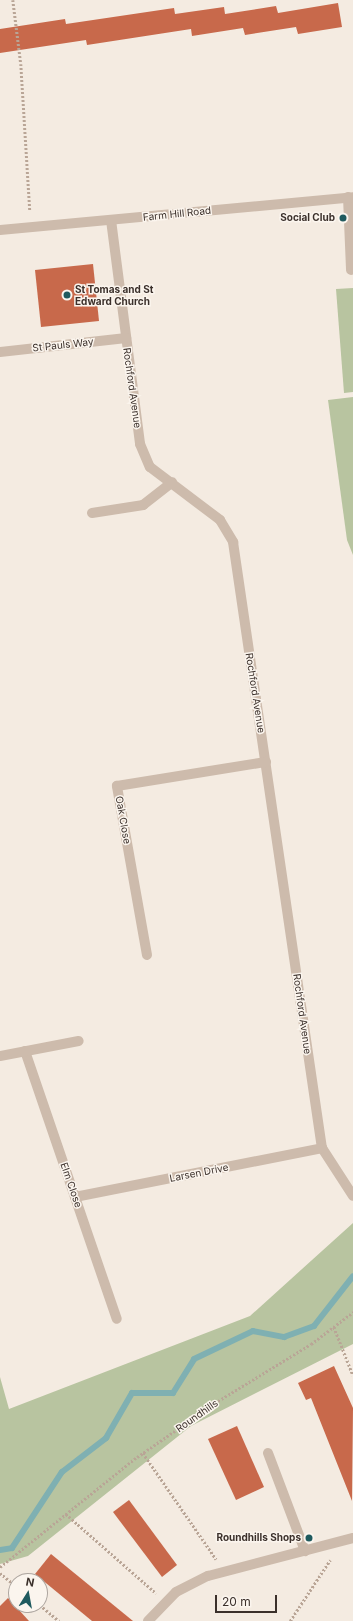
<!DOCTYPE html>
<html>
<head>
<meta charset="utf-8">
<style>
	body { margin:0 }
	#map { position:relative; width:353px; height:1621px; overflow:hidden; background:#f4ebe1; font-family:Inter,sans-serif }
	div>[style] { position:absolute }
	.green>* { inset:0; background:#b8c4a0 }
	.stream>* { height:6px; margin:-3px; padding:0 3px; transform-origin:3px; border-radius:3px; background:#7fb0b2 }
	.building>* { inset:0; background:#c8694b }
	.path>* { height:2.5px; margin-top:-1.25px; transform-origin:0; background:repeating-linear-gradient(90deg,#b9a596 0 2px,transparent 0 4px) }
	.service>* { height:10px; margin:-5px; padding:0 5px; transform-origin:5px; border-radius:5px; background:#cdbbac }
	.minor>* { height:10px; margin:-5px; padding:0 5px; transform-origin:5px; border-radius:5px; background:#cdbbac }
	.tertiary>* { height:10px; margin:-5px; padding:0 5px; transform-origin:5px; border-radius:5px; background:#cdbbac }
	.dots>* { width:11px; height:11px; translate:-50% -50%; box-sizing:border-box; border:2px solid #fbf5ee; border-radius:50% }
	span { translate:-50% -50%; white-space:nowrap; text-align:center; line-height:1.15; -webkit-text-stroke:3px #fbf5ee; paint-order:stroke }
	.street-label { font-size:10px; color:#3b302b }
	.poi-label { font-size:10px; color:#3b302b; font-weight:700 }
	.right { translate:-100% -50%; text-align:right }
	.left { translate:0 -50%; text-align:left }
	.north { position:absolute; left:8px; top:1573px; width:40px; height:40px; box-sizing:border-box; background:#fbf5ee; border:1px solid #aea6a0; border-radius:50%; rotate:11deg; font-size:11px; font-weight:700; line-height:16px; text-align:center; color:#3b302b }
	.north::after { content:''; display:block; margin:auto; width:14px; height:18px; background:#1f5a5e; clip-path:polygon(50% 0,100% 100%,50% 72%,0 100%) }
	.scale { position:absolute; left:215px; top:1595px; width:62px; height:18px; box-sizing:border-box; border:2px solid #3b302b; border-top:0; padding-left:5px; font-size:12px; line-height:14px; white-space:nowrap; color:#3b302b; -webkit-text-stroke:3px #fbf5ee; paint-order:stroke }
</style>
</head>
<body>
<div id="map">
	<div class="green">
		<i style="clip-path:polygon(353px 288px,353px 392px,344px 393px,336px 289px)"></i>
		<i style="clip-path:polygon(353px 397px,353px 555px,347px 540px,328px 400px)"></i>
		<i style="clip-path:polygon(353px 1223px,353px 1344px,191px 1426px,28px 1556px,0 1564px,0 1377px,9px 1409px,250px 1316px)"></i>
	</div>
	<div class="stream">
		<i style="left:0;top:1550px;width:12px;rotate:-9deg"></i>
		<i style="left:12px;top:1548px;width:91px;rotate:-56.7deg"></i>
		<i style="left:62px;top:1472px;width:56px;rotate:-37.7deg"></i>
		<i style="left:106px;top:1438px;width:52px;rotate:-60deg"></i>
		<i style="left:132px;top:1393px;width:41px"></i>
		<i style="left:173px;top:1393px;width:40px;rotate:-58deg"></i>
		<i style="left:194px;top:1359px;width:65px;rotate:-25.4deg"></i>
		<i style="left:253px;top:1331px;width:32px;rotate:11deg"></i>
		<i style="left:284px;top:1337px;width:32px;rotate:-20deg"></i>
		<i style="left:314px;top:1326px;width:63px;rotate:-52deg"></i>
	</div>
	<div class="building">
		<i style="clip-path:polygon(338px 3px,342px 27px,298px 34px,296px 27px,245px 35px,243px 28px,192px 36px,191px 29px,87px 45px,86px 40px,0 53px,0 29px,65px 19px,66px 24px,174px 8px,175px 14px,224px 7px,225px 14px,276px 6px,278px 13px)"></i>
		<i style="clip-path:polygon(93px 264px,99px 321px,41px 327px,35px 270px)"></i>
		<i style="clip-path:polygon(334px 1366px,353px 1408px,352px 1501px,311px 1398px,306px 1400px,298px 1383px)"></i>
		<i style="clip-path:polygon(237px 1426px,264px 1487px,236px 1500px,208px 1439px)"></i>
		<i style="clip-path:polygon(129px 1500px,177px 1565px,162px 1577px,113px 1512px)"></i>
		<i style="clip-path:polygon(51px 1554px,133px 1621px,92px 1621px,35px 1574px)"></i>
		<i style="clip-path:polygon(8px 1598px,29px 1621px,0 1621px,0 1606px)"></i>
	</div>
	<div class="path">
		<i style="left:13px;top:0;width:64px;rotate:82.9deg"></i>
		<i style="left:21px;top:64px;width:148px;rotate:86.5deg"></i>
		<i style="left:334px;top:1327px;width:52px;rotate:68.4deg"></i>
		<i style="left:143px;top:1453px;width:129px;rotate:55.4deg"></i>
		<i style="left:66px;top:1514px;width:120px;rotate:41.3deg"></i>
		<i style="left:0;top:1567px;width:176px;rotate:-38.8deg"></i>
		<i style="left:137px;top:1457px;width:98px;rotate:-34.7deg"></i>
		<i style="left:218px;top:1401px;width:109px;rotate:-31.5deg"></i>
		<i style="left:311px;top:1344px;width:53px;rotate:-37.3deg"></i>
		<i style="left:0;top:1573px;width:21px;rotate:39deg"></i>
		<i style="left:40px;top:1605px;width:25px;rotate:40deg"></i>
		<i style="left:290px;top:1621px;width:73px;rotate:-56.7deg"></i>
	</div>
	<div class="service">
		<i style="left:348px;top:197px;width:73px;rotate:87.6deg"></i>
		<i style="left:268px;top:1453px;width:105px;rotate:69.3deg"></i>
	</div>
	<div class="minor">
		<i style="left:111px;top:220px;width:226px;rotate:82.6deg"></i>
		<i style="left:140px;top:444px;width:25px;rotate:67deg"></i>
		<i style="left:150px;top:467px;width:88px;rotate:37.1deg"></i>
		<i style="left:220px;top:520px;width:26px;rotate:59deg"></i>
		<i style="left:233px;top:542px;width:613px;rotate:81.65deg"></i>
		<i style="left:322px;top:1148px;width:57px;rotate:57.1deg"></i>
		<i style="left:0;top:352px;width:127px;rotate:-6.3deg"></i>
		<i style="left:92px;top:513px;width:52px;rotate:-8.9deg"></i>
		<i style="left:143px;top:505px;width:37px;rotate:-38deg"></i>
		<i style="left:147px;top:955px;width:172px;rotate:-100.1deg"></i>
		<i style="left:117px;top:786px;width:151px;rotate:-9.2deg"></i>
		<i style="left:25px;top:1051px;width:283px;rotate:71.1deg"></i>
		<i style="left:0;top:1056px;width:80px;rotate:-10.8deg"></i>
		<i style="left:75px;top:1197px;width:252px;rotate:-11.2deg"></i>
		<i style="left:148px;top:1621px;width:40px;rotate:-46deg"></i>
		<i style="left:176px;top:1592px;width:36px;rotate:-27deg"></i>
		<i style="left:208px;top:1576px;width:150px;rotate:-14.7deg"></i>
	</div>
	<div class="tertiary">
		<i style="left:0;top:230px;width:355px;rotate:-5.3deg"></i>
	</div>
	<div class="dots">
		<i style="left:343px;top:218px;background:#1f5a5e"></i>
		<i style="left:67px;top:295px;background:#1f5a5e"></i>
		<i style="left:309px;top:1538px;background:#1f5a5e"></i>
	</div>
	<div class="street-label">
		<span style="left:177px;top:214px;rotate:-6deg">Farm Hill Road</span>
		<span style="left:63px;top:345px;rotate:-6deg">St Pauls Way</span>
		<span style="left:132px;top:388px;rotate:82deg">Rochford Avenue</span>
		<span style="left:255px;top:693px;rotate:81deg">Rochford Avenue</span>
		<span style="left:123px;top:820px;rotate:80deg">Oak Close</span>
		<span style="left:302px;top:1014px;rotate:82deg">Rochford Avenue</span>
		<span style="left:199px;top:1173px;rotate:-11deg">Larsen Drive</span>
		<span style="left:71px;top:1185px;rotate:71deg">Elm Close</span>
		<span style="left:197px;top:1416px;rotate:-35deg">Roundhills</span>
	</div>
	<div class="poi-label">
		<span class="right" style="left:335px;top:218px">Social Club</span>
		<span class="left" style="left:75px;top:295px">St Tomas and St<br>Edward Church</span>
		<span class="right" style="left:301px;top:1538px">Roundhills Shops</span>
	</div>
	<div class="north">N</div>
	<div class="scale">20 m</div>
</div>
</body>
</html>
